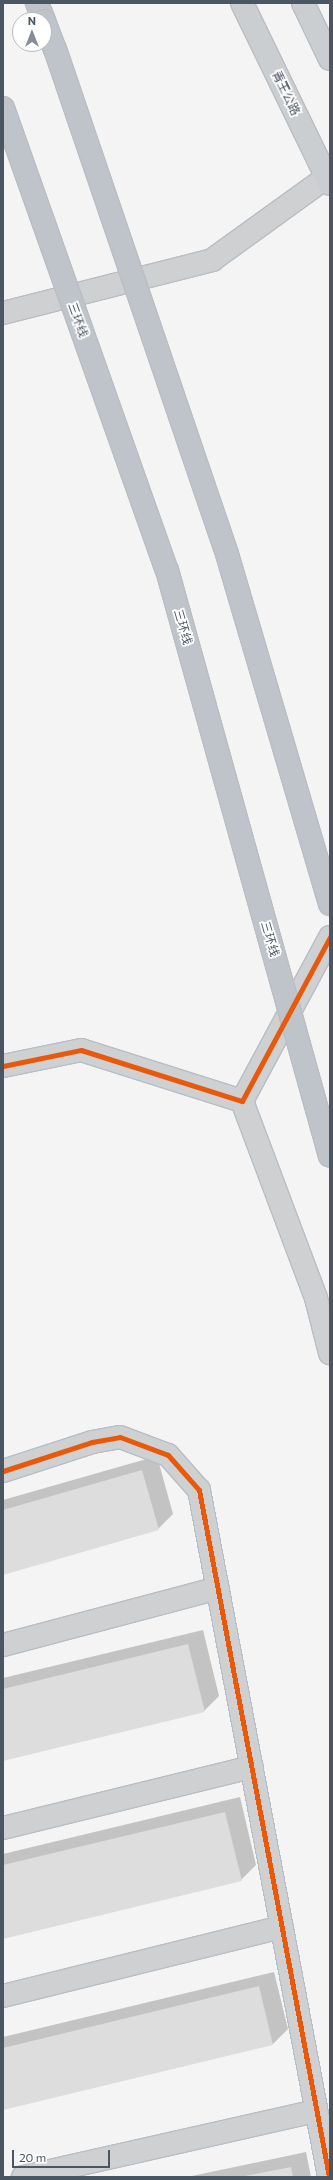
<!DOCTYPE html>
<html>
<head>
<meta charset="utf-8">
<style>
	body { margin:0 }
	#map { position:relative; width:333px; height:2180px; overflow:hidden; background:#f4f4f4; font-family:Commissioner,"Noto Sans SC",sans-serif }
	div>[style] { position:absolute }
	.shadow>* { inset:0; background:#0003 }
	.building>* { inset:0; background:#ddddde }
	.roads { filter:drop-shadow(1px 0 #b9bec3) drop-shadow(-1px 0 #b9bec3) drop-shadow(0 1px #b9bec3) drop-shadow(0 -1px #b9bec3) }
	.minor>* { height:22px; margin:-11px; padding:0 11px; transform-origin:11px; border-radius:11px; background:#ced0d2 }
	.major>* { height:22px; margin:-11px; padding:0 11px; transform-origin:11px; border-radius:11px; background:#caced1 }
	.highway>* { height:22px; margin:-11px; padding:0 11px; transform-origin:11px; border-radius:11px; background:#bec4c9 }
	.bridges { filter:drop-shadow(1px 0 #b9bec3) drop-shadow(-1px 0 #b9bec3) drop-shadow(0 1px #b9bec3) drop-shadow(0 -1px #b9bec3) }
	.highway-bridge>* { height:22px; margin:-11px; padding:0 11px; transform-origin:11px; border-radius:11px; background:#bec4c9 }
	.cycleway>* { height:5px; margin:-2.5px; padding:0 2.5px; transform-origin:2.5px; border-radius:2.5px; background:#e8590c }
	span { translate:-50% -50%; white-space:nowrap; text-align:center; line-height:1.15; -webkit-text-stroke:3.5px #fff; paint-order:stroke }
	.street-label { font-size:12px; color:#4a5661 }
	.frame { position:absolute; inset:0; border:4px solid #4a5661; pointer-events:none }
	.north { position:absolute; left:12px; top:12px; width:40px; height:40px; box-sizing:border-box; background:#fff; border:1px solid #b7bbc0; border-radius:50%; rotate:0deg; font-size:11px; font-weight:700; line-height:16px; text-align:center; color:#4a5661 }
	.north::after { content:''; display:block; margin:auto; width:14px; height:18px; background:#868d94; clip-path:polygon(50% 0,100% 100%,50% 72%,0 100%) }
	.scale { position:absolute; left:12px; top:2150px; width:98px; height:18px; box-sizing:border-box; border:2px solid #4a5661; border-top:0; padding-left:5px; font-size:12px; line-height:14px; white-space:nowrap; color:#4a5661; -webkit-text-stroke:3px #fff; paint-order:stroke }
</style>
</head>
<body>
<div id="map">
	<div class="shadow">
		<i style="clip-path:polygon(157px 1456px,173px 1514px,158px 1529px,3px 1573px,3px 1500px)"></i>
		<i style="clip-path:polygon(203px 1630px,219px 1696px,204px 1711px,3px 1760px,3px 1678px)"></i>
		<i style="clip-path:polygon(240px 1797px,256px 1865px,241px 1880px,3px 1938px,3px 1854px)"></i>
		<i style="clip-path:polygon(274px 1972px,288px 2029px,273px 2044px,3px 2109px,3px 2037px)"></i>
		<i style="clip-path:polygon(306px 2152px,311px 2177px,187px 2177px)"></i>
	</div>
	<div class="building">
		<i style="clip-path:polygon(142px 1470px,159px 1530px,3px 1575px,3px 1510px)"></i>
		<i style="clip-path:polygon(188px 1644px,205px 1712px,3px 1761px,3px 1689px)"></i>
		<i style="clip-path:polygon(225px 1812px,242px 1881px,3px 1939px,3px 1865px)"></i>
		<i style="clip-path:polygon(259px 1986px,273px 2045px,3px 2110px,3px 2048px)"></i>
		<i style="clip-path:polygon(291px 2167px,293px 2177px,245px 2177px,245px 2176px)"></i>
	</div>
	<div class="roads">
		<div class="minor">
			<i style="left:3px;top:313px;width:216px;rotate:-14.2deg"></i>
			<i style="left:212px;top:260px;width:142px;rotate:-35.8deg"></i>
			<i style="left:3px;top:1066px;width:80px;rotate:-11.6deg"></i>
			<i style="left:81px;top:1050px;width:169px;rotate:17.6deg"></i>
			<i style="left:242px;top:1101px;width:186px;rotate:-61.8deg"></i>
			<i style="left:242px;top:1101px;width:210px;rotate:69.4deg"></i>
			<i style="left:316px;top:1298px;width:57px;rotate:75.7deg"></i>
			<i style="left:3px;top:1471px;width:94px;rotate:-18deg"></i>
			<i style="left:92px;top:1442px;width:28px;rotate:-10deg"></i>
			<i style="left:120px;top:1437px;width:51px;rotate:20.6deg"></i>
			<i style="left:168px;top:1455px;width:47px;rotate:48.5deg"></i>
			<i style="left:199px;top:1490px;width:699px;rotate:79.28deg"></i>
			<i style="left:3px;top:1645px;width:222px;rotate:-14.8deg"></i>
			<i style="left:3px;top:1828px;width:256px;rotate:-13.8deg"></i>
			<i style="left:3px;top:1996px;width:287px;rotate:-13.9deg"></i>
			<i style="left:23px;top:2177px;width:300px;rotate:-12.7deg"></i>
		</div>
		<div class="major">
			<i style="left:242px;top:3px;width:201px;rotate:64.1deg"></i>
			<i style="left:303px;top:3px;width:62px;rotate:64.3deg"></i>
		</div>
		<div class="highway">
			<i style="left:37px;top:3px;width:18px;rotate:68deg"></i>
		</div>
	</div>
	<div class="bridges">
		<div class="highway-bridge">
			<i style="left:44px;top:21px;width:30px;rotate:69deg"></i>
			<i style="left:55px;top:49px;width:533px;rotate:71.19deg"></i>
			<i style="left:227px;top:554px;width:365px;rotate:73.6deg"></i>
			<i style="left:3px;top:108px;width:490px;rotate:70.5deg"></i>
			<i style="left:167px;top:570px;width:608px;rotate:74.46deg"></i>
		</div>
	</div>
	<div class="cycleway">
		<i style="left:3px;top:1066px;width:80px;rotate:-11.6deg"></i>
		<i style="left:81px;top:1050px;width:169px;rotate:17.6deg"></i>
		<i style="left:242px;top:1101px;width:186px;rotate:-61.8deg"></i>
		<i style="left:3px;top:1471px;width:94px;rotate:-18deg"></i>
		<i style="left:92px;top:1442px;width:28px;rotate:-10deg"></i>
		<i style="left:120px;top:1437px;width:51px;rotate:20.6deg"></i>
		<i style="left:168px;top:1455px;width:47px;rotate:48.5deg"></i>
		<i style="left:199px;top:1490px;width:699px;rotate:79.28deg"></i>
	</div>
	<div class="street-label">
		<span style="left:286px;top:93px;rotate:64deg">青王公路</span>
		<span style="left:78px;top:320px;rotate:70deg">三环线</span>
		<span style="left:183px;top:627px;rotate:74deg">三环线</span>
		<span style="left:270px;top:939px;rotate:74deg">三环线</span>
	</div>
	<div class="frame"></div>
	<div class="north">N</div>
	<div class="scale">20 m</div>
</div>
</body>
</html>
